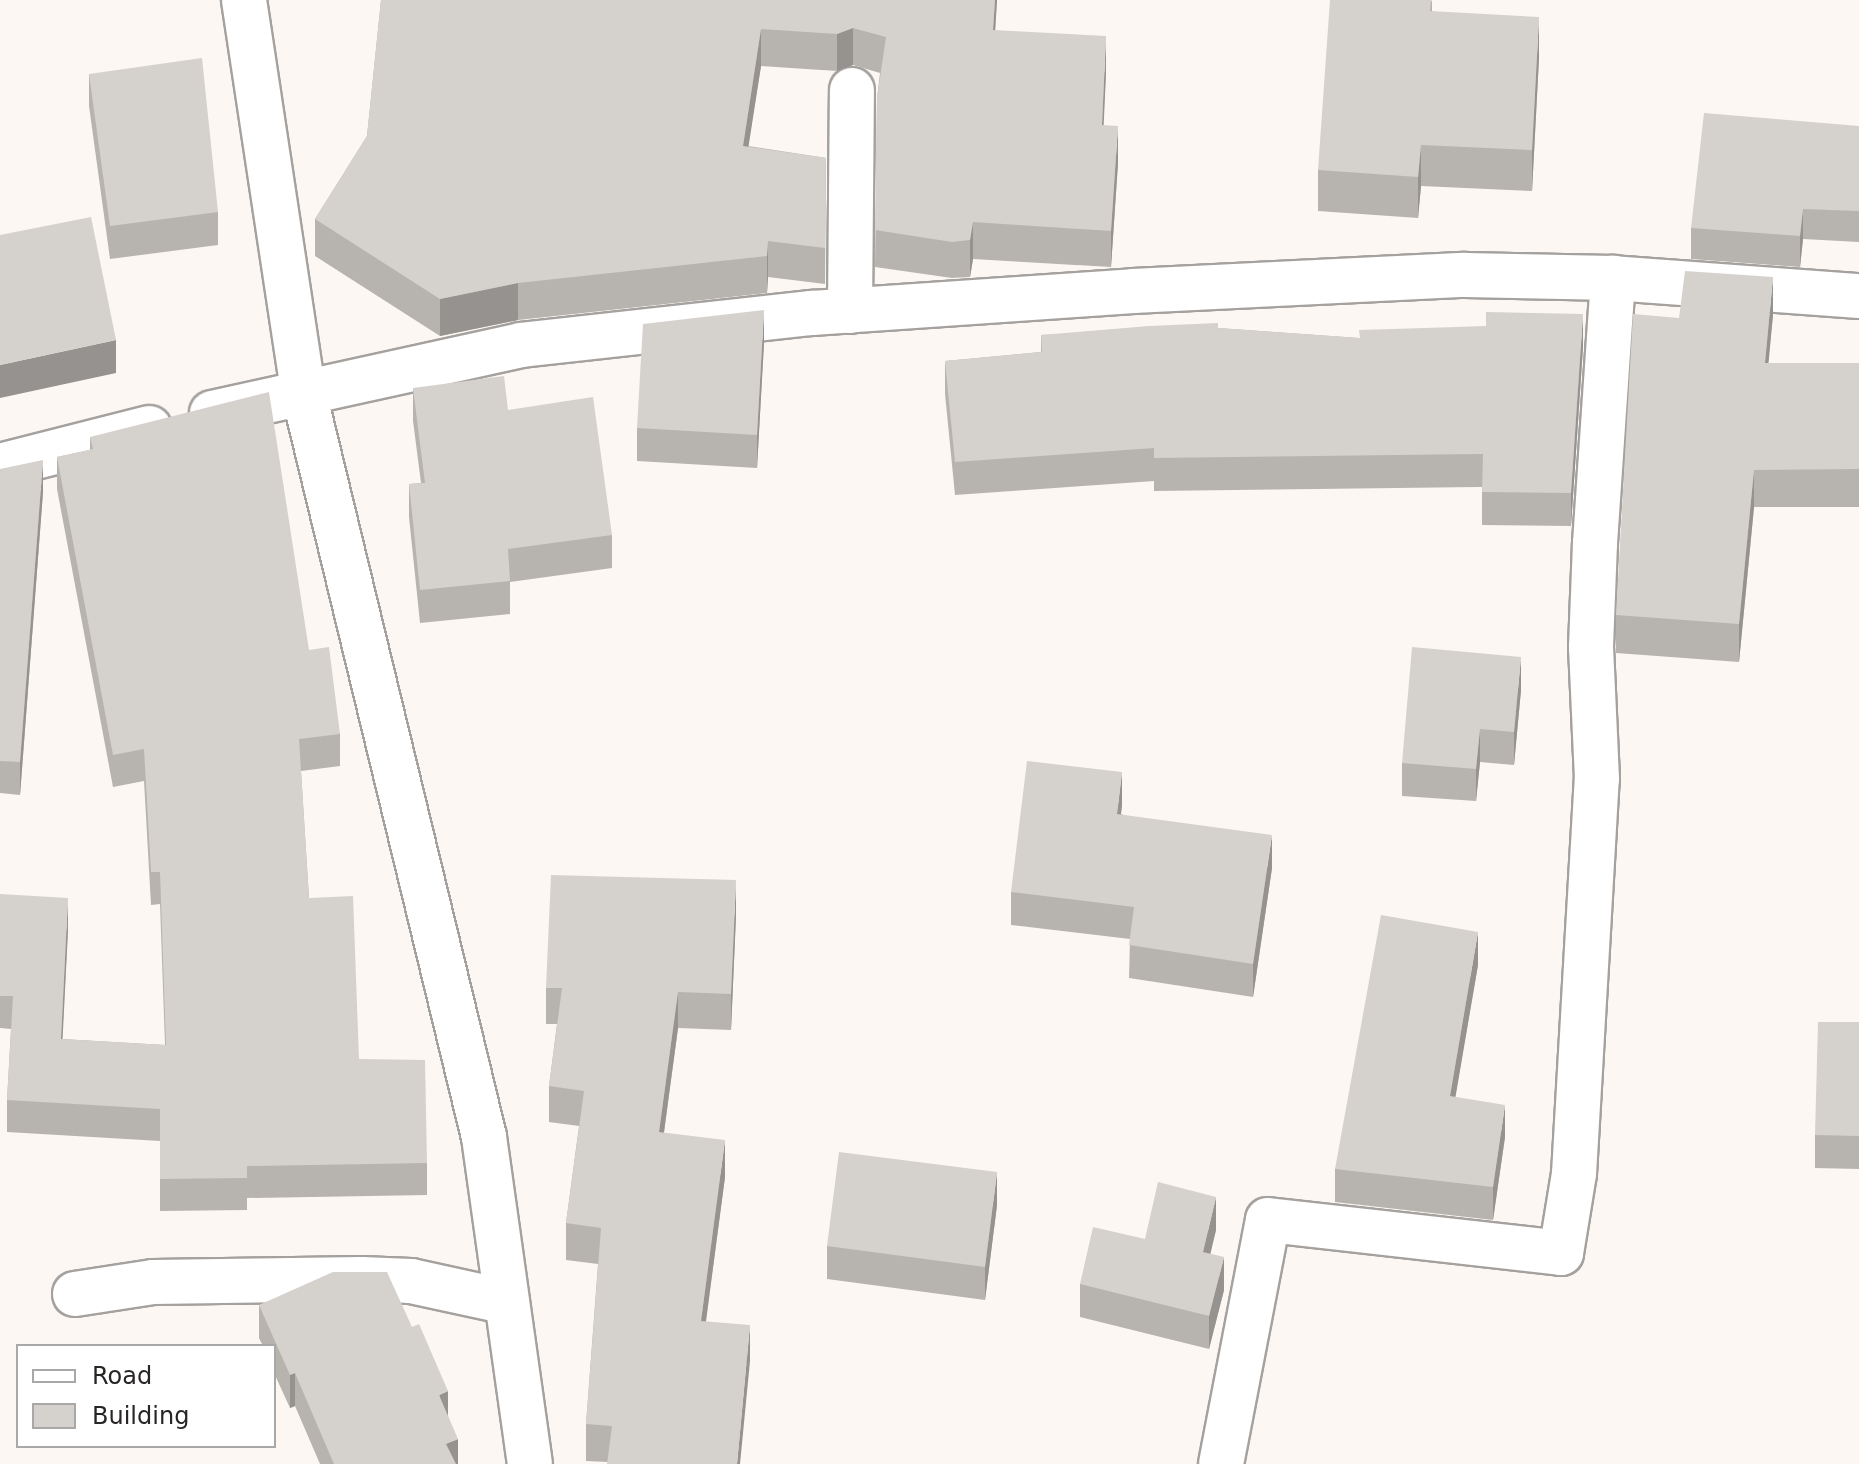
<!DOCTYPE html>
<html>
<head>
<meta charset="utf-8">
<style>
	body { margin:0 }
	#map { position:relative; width:1859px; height:1464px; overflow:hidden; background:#fcf7f3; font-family:"DejaVu Sans",sans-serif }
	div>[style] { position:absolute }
	.roads { filter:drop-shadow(2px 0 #a5a19e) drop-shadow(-2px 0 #a5a19e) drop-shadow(0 2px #a5a19e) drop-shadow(0 -2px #a5a19e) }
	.minor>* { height:44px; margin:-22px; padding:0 22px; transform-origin:22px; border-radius:22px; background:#fff }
	.wall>* { inset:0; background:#b7b4b0 }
	.shaded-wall>* { inset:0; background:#959290 }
	.building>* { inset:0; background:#d5d1cd }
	span { translate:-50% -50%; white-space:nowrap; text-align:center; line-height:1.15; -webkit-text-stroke:6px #fff; paint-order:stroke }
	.legend { position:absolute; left:16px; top:1344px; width:260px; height:104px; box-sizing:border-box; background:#fff; border:2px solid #a9a8a8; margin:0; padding:10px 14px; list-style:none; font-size:24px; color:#282625 }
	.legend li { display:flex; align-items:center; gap:16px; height:40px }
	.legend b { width:40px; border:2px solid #a9a8a8 }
</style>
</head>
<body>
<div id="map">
	<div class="roads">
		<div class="minor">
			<i style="left:244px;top:0;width:394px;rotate:81.4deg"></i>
			<i style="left:303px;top:390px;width:769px;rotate:76.38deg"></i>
			<i style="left:484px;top:1137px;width:330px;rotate:82deg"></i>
			<i style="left:850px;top:311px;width:221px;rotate:-89.5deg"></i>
			<i style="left:212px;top:413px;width:316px;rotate:-12.4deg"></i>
			<i style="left:521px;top:345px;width:293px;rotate:-6.3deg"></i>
			<i style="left:812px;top:313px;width:322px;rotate:-3.9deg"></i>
			<i style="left:1133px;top:291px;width:332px;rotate:-2.8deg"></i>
			<i style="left:1465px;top:275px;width:148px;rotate:1.2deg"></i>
			<i style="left:1613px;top:278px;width:247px;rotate:4.2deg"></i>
			<i style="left:0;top:466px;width:154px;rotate:-14.3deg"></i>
			<i style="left:75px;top:1294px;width:79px;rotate:-8.7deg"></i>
			<i style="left:153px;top:1282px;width:209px;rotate:-0.8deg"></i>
			<i style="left:362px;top:1279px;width:49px;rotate:2.3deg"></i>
			<i style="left:411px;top:1281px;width:98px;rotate:12.3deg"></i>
			<i style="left:1221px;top:1464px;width:248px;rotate:-79.1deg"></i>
			<i style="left:1268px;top:1220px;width:295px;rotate:6.4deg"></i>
			<i style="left:1561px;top:1253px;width:80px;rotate:-80.7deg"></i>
			<i style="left:1574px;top:1174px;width:396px;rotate:-86.7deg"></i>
			<i style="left:1597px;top:779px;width:132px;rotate:-92.6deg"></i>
			<i style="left:1591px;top:647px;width:104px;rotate:-87.8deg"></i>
			<i style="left:1595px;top:543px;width:266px;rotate:-86.1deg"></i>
		</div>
	</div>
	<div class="wall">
		<i style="clip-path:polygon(381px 0,997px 0,995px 30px,1106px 73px,1103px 125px,1118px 163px,1111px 267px,973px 259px,970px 277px,952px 278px,875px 267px,877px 98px,880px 73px,853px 65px,837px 71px,761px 66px,748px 146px,826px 158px,825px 284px,768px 277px,767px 293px,518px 320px,440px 336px,315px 256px,315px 219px,367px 136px)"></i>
		<i style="clip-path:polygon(1432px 0,1432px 11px,1539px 58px,1532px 191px,1421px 186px,1418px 218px,1318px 211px,1318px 170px)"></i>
		<i style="clip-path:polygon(89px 74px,218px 212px,218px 245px,110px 259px,89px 106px)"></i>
		<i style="clip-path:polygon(1859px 126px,1859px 242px,1803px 239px,1800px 267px,1691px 259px,1691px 228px)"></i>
		<i style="clip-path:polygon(1773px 315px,1768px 363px,1859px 363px,1859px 507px,1754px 507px,1739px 662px,1616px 653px,1616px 615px,1679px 318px)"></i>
		<i style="clip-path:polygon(1218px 328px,1359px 338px,1583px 347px,1571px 526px,1482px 525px,1482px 487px,1154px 491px,1154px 481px,955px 495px,945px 394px,945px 361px,1041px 352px,1041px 335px)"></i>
		<i style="clip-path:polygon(764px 343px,757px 468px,637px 461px,637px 428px)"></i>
		<i style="clip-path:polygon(413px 388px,508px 410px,612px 535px,612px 568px,510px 582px,510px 614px,420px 623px,409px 517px,409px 484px,421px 483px,413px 421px)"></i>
		<i style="clip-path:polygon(90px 437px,309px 650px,340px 734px,340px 766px,301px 771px,309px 898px,359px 1059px,427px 1163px,427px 1195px,247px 1198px,247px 1210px,160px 1211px,160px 1141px,7px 1132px,7px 1100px,11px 1029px,0 1028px,0 894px,68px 930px,62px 1039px,165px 1045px,160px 904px,151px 905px,144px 781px,113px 787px,57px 489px,57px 457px,90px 450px)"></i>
		<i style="clip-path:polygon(0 469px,43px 492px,20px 795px,0 793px)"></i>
		<i style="clip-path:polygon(1521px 690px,1514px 765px,1480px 762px,1476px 801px,1402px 796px,1402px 763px)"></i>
		<i style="clip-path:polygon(1122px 805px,1121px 814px,1272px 868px,1253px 997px,1129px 978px,1130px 939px,1011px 925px,1011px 892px)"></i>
		<i style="clip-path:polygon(736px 916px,731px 1030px,678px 1028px,664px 1133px,725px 1177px,706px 1322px,750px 1361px,608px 1462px,586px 1461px,586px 1424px,598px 1264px,566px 1260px,566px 1223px,579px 1126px,549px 1122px,549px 1086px,557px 1024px,546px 1024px,546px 988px)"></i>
		<i style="clip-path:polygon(1478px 965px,1455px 1097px,1505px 1137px,1493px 1220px,1335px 1202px,1335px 1169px)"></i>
		<i style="clip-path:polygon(1859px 1022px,1859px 1169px,1815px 1168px,1815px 1135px)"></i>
		<i style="clip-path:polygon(997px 1205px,985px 1300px,827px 1279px,827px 1246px)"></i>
		<i style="clip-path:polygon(1216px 1230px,1210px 1254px,1224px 1290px,1209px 1349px,1080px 1317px,1080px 1284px,1145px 1239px)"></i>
		<i style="clip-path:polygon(259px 1305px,448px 1416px,458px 1464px,320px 1464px,295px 1406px,290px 1408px,274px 1373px,274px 1346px,263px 1346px,259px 1338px)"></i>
	</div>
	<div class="shaded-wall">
		<i style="clip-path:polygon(995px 0,997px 0,993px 67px,993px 30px)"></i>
		<i style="clip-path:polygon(1539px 17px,1539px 58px,1532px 191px,1532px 150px)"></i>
		<i style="clip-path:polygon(853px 28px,853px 65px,837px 71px,837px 34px)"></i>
		<i style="clip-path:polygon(761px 29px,761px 66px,743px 182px,743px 146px)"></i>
		<i style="clip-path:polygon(1106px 36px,1106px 73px,1102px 162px,1102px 125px)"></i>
		<i style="clip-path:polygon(1118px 126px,1118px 163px,1111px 267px,1111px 231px)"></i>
		<i style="clip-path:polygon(1421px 145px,1421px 186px,1418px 218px,1418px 177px)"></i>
		<i style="clip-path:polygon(1803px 209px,1803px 239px,1800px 267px,1800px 236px)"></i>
		<i style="clip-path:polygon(973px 222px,973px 259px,970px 277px,970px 240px)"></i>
		<i style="clip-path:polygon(768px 241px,768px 277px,767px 293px,767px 256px)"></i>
		<i style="clip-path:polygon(1773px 277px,1773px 315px,1765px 400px,1765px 363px)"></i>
		<i style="clip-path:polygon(518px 283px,518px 320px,440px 336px,440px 299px)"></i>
		<i style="clip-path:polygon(764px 310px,764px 343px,757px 468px,757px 435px)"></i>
		<i style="clip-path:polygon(1583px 314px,1583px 347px,1571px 526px,1571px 493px)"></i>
		<i style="clip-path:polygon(116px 340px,116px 373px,0 398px,0 365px)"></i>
		<i style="clip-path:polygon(43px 460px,43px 492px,20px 795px,20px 762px)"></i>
		<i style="clip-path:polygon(1754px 470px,1754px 507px,1739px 662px,1739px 624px)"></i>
		<i style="clip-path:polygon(1521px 657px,1521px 690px,1514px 765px,1514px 732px)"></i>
		<i style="clip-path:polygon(1480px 729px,1480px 762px,1476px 801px,1476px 769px)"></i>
		<i style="clip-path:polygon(1122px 772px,1122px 805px,1117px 846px,1117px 814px)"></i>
		<i style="clip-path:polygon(1272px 835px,1272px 868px,1253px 997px,1253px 964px)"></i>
		<i style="clip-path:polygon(736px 880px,736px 916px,731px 1030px,731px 994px)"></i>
		<i style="clip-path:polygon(68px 898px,68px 930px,61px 1071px,61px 1039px)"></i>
		<i style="clip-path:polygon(1478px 932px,1478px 965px,1450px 1129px,1450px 1096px)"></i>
		<i style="clip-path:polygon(678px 992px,678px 1028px,659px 1168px,659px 1132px)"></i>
		<i style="clip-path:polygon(1505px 1105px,1505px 1137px,1493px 1220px,1493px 1187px)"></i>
		<i style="clip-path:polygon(725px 1140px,725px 1177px,701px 1357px,701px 1321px)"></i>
		<i style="clip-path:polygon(997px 1172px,997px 1205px,985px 1300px,985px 1267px)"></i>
		<i style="clip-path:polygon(1216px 1197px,1216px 1230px,1203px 1285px,1203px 1252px)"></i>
		<i style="clip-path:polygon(1224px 1257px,1224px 1290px,1209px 1349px,1209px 1316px)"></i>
		<i style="clip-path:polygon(750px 1325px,750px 1361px,740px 1464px,737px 1464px)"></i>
		<i style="clip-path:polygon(295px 1373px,295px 1406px,290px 1408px,290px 1375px)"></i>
		<i style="clip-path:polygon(448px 1391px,448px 1424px,439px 1395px)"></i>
		<i style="clip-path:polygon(458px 1439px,458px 1464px,446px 1464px,446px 1444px)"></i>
	</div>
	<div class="building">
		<i style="clip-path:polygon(381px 0,995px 0,993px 30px,1106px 36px,1102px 125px,1118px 126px,1111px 231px,973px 222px,970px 240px,952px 242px,875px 230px,877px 98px,886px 37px,853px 28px,837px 34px,761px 29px,743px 146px,826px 158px,825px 248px,768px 241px,767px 256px,518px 283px,440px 299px,315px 219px,367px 136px)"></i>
		<i style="clip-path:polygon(1330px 0,1431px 0,1430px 11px,1539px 17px,1532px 150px,1421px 145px,1418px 177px,1318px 170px)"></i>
		<i style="clip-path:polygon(202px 58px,218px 212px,110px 226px,89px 74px)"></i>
		<i style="clip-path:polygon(1704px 113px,1859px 126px,1859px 211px,1803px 209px,1800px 236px,1691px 228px)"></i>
		<i style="clip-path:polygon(91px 217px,116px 340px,0 365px,0 235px)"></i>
		<i style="clip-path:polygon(1685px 271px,1773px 277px,1765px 363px,1859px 363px,1859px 469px,1754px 470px,1739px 624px,1616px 615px,1633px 314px,1679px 318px)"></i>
		<i style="clip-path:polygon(764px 310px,757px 435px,637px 428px,643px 324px)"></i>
		<i style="clip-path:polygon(1486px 312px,1583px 314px,1571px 493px,1482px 492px,1483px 454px,1154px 458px,1154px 448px,955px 462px,945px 361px,1042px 352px,1041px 335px,1149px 326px,1218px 323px,1218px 328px,1360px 338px,1359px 330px,1486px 326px)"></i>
		<i style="clip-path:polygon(504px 376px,508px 410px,593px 397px,612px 535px,508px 549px,510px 581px,420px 590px,409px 484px,425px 483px,413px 388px)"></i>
		<i style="clip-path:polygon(269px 392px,309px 650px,329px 647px,340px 734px,299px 739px,309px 898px,353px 896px,359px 1059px,425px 1060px,427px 1163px,247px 1166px,247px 1178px,160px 1179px,160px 1109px,7px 1100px,13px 996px,0 996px,0 894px,68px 898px,61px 1039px,166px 1045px,160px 872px,151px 872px,144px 749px,113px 755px,57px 457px,93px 449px,90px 437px)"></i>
		<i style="clip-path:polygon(43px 460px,20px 762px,0 761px,0 469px)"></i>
		<i style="clip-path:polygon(1412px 647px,1521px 657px,1514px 732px,1480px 729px,1476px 769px,1402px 763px)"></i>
		<i style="clip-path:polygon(1027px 761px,1122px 772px,1117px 814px,1272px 835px,1253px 964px,1129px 945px,1134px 907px,1011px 892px)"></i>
		<i style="clip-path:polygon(551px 875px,736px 880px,731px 994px,678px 992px,659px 1132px,725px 1140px,701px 1321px,750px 1325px,737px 1464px,607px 1464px,612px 1426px,586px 1424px,601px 1228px,566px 1223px,584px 1091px,549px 1086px,562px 988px,546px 988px)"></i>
		<i style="clip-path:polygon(1381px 915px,1478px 932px,1450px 1096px,1505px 1105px,1493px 1187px,1335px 1169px)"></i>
		<i style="clip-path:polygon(1818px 1022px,1859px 1022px,1859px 1136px,1815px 1135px)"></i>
		<i style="clip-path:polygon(839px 1152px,997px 1172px,985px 1267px,827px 1246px)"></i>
		<i style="clip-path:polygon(1158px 1182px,1216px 1197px,1203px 1252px,1224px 1257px,1209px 1316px,1080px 1284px,1093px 1227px,1145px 1239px)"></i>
		<i style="clip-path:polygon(333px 1272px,387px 1272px,412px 1327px,419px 1324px,448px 1391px,439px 1395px,458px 1439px,446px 1444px,456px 1464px,334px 1464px,295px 1373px,290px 1375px,259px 1305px)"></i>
	</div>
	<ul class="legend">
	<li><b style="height:10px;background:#fff"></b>Road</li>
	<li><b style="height:22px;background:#d5d1cd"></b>Building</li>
	</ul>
</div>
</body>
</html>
